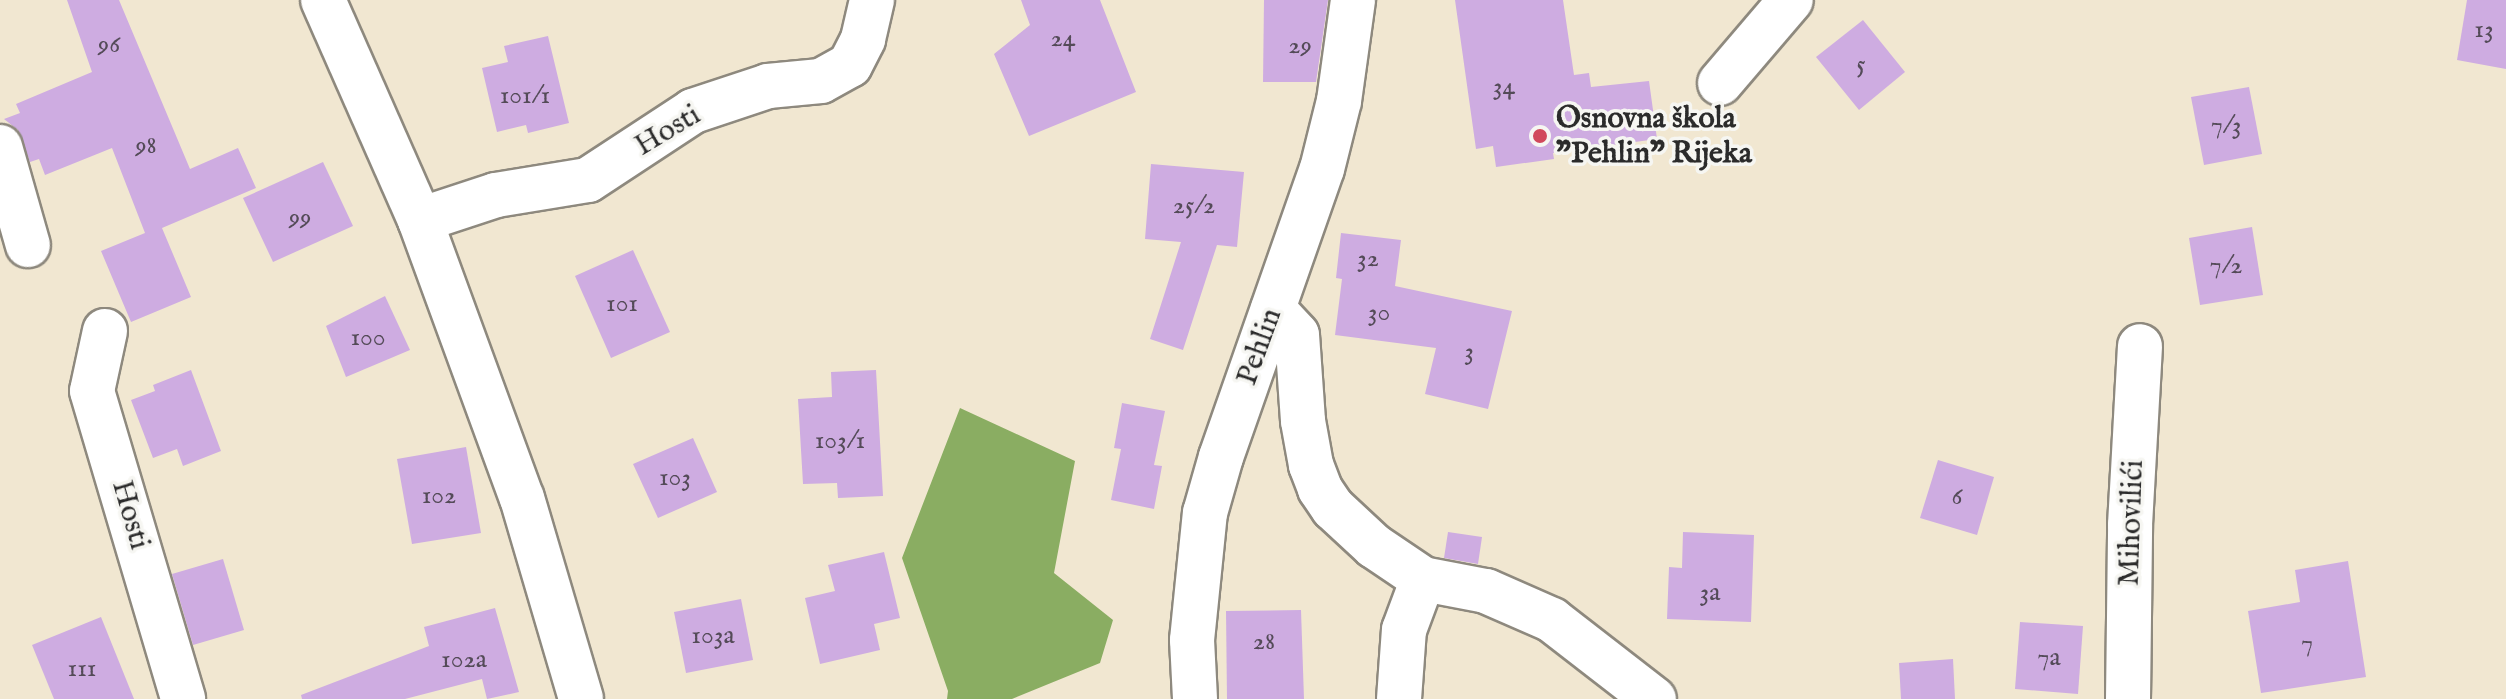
<!DOCTYPE html>
<html>
<head>
<meta charset="utf-8">
<style>
	body { margin:0 }
	#map { position:relative; width:2506px; height:699px; overflow:hidden; background:#f1e7d1; font-family:"IM FELL English",serif }
	div>[style] { position:absolute }
	.forest>* { inset:0; background:#8aad62 }
	.building>* { inset:0; background:#ceace1 }
	.roads { filter:drop-shadow(2px 0 #8e897e) drop-shadow(-2px 0 #8e897e) drop-shadow(0 2px #8e897e) drop-shadow(0 -2px #8e897e) }
	.minor>* { height:44px; margin:-22px; padding:0 22px; transform-origin:22px; border-radius:22px; background:#fff }
	.major>* { height:44px; margin:-22px; padding:0 22px; transform-origin:22px; border-radius:22px; background:#fff }
	.dots>* { width:22px; height:22px; translate:-50% -50%; box-sizing:border-box; border:4px solid #f6f6f2; border-radius:50% }
	span { translate:-50% -50%; white-space:nowrap; text-align:center; line-height:1.15; -webkit-text-stroke:7px #f6f6f2; paint-order:stroke }
	.number-label { font-size:26px; color:#544b58 }
	.number-label span { -webkit-text-stroke-width:0 }
	.poi-label { font-size:30px; color:#2b2b2b; font-weight:700 }
	.left { translate:0 -50%; text-align:left }
	.street-label { font-size:30px; color:#2b2b2b }
</style>
</head>
<body>
<div id="map">
	<div class="forest">
		<i style="clip-path:polygon(960px 408px,1075px 461px,1054px 573px,1113px 620px,1100px 663px,1012px 699px,947px 699px,948px 691px,902px 558px)"></i>
	</div>
	<div class="building">
		<i style="clip-path:polygon(67px 0,119px 0,190px 169px,238px 148px,256px 188px,162px 228px,191px 297px,131px 322px,101px 251px,145px 233px,112px 148px,45px 175px,39px 159px,30px 162px,18px 130px,4px 119px,20px 113px,16px 104px,92px 72px)"></i>
		<i style="clip-path:polygon(1021px 0,1100px 0,1136px 92px,1029px 136px,994px 54px,1030px 25px)"></i>
		<i style="clip-path:polygon(1264px 0,1328px 0,1316px 82px,1263px 82px)"></i>
		<i style="clip-path:polygon(1455px 0,1563px 0,1574px 75px,1589px 73px,1591px 87px,1649px 81px,1657px 139px,1553px 153px,1554px 159px,1496px 167px,1493px 146px,1476px 149px)"></i>
		<i style="clip-path:polygon(2467px 0,2506px 0,2506px 69px,2457px 60px)"></i>
		<i style="clip-path:polygon(1863px 20px,1905px 72px,1859px 110px,1816px 57px)"></i>
		<i style="clip-path:polygon(548px 36px,569px 123px,528px 133px,526px 125px,497px 132px,482px 68px,508px 62px,504px 46px)"></i>
		<i style="clip-path:polygon(2249px 87px,2262px 154px,2204px 165px,2191px 97px)"></i>
		<i style="clip-path:polygon(323px 162px,353px 226px,273px 262px,243px 198px)"></i>
		<i style="clip-path:polygon(1151px 164px,1244px 172px,1237px 247px,1217px 245px,1183px 350px,1150px 339px,1181px 242px,1145px 239px)"></i>
		<i style="clip-path:polygon(2252px 227px,2263px 295px,2200px 305px,2189px 238px)"></i>
		<i style="clip-path:polygon(1341px 233px,1401px 240px,1395px 286px,1512px 311px,1488px 409px,1425px 394px,1436px 348px,1335px 335px,1342px 279px,1336px 278px)"></i>
		<i style="clip-path:polygon(633px 250px,670px 332px,611px 358px,575px 276px)"></i>
		<i style="clip-path:polygon(385px 296px,410px 350px,346px 377px,326px 326px)"></i>
		<i style="clip-path:polygon(191px 370px,221px 451px,183px 466px,177px 449px,153px 458px,131px 400px,155px 391px,153px 385px)"></i>
		<i style="clip-path:polygon(876px 370px,883px 496px,838px 498px,837px 483px,803px 484px,798px 399px,832px 397px,831px 372px)"></i>
		<i style="clip-path:polygon(1122px 403px,1165px 411px,1154px 465px,1162px 466px,1154px 509px,1111px 500px,1121px 449px,1114px 448px)"></i>
		<i style="clip-path:polygon(693px 438px,717px 492px,658px 518px,633px 464px)"></i>
		<i style="clip-path:polygon(466px 447px,481px 533px,412px 544px,397px 459px)"></i>
		<i style="clip-path:polygon(1938px 460px,1994px 477px,1977px 535px,1920px 518px)"></i>
		<i style="clip-path:polygon(1448px 532px,1482px 537px,1478px 564px,1444px 558px)"></i>
		<i style="clip-path:polygon(1683px 532px,1754px 535px,1751px 622px,1667px 619px,1669px 567px,1682px 568px)"></i>
		<i style="clip-path:polygon(884px 552px,900px 618px,874px 624px,880px 650px,820px 664px,805px 598px,835px 591px,828px 565px)"></i>
		<i style="clip-path:polygon(223px 559px,244px 630px,193px 645px,172px 574px)"></i>
		<i style="clip-path:polygon(2348px 561px,2366px 677px,2261px 693px,2248px 611px,2300px 602px,2295px 570px)"></i>
		<i style="clip-path:polygon(741px 599px,753px 660px,686px 673px,674px 612px)"></i>
		<i style="clip-path:polygon(495px 608px,519px 692px,487px 699px,482px 679px,405px 699px,302px 699px,301px 695px,429px 646px,424px 627px)"></i>
		<i style="clip-path:polygon(1301px 610px,1304px 699px,1227px 699px,1226px 611px)"></i>
		<i style="clip-path:polygon(101px 617px,134px 699px,54px 699px,32px 645px)"></i>
		<i style="clip-path:polygon(2020px 622px,2083px 626px,2078px 694px,2015px 689px)"></i>
		<i style="clip-path:polygon(1953px 659px,1955px 699px,1901px 699px,1899px 663px)"></i>
	</div>
	<div class="roads">
		<div class="minor">
			<i style="left:323px;top:0;width:240px;rotate:66.2deg"></i>
			<i style="left:420px;top:220px;width:296px;rotate:69.9deg"></i>
			<i style="left:522px;top:498px;width:209px;rotate:73.6deg"></i>
			<i style="left:1720px;top:83px;width:109px;rotate:-49.5deg"></i>
			<i style="left:0;top:147px;width:102px;rotate:74.1deg"></i>
			<i style="left:420px;top:220px;width:80px;rotate:-18.2deg"></i>
			<i style="left:496px;top:195px;width:93px;rotate:-9.3deg"></i>
			<i style="left:588px;top:180px;width:126px;rotate:-33.3deg"></i>
			<i style="left:693px;top:111px;width:79px;rotate:-18.4deg"></i>
			<i style="left:768px;top:86px;width:53px;rotate:-5.4deg"></i>
			<i style="left:821px;top:81px;width:33px;rotate:-29deg"></i>
			<i style="left:850px;top:65px;width:29px;rotate:-63deg"></i>
			<i style="left:863px;top:39px;width:40px;rotate:-77deg"></i>
			<i style="left:1273px;top:309px;width:35px;rotate:47deg"></i>
			<i style="left:1297px;top:335px;width:86px;rotate:86deg"></i>
			<i style="left:1303px;top:421px;width:45px;rotate:79.7deg"></i>
			<i style="left:1311px;top:465px;width:26px;rotate:69deg"></i>
			<i style="left:1320px;top:489px;width:23px;rotate:56deg"></i>
			<i style="left:1333px;top:508px;width:56px;rotate:42.8deg"></i>
			<i style="left:1374px;top:546px;width:59px;rotate:34deg"></i>
			<i style="left:1423px;top:579px;width:64px;rotate:10.8deg"></i>
			<i style="left:1486px;top:591px;width:72px;rotate:23.7deg"></i>
			<i style="left:1552px;top:620px;width:129px;rotate:37.8deg"></i>
			<i style="left:105px;top:331px;width:61px;rotate:102.2deg"></i>
			<i style="left:92px;top:391px;width:321px;rotate:73.5deg"></i>
			<i style="left:1399px;top:699px;width:69px;rotate:-85.9deg"></i>
			<i style="left:1404px;top:630px;width:54px;rotate:-69.6deg"></i>
			<i style="left:2128px;top:699px;width:174px;rotate:-89.3deg"></i>
			<i style="left:2130px;top:525px;width:179px;rotate:-86.8deg"></i>
		</div>
		<div class="major">
			<i style="left:1195px;top:699px;width:59px;rotate:-92.9deg"></i>
			<i style="left:1192px;top:640px;width:128px;rotate:-84.2deg"></i>
			<i style="left:1205px;top:513px;width:58px;rotate:-74.1deg"></i>
			<i style="left:1221px;top:457px;width:305px;rotate:-70.7deg"></i>
			<i style="left:1322px;top:169px;width:70px;rotate:-76deg"></i>
			<i style="left:1339px;top:101px;width:102px;rotate:-82.1deg"></i>
		</div>
	</div>
	<div class="dots">
		<i style="left:1540px;top:136px;background:#d1495b"></i>
	</div>
	<div class="number-label">
		<span style="left:2484px;top:30px">13</span>
		<span style="left:1063px;top:39px">24</span>
		<span style="left:109px;top:45px">96</span>
		<span style="left:1300px;top:46px">29</span>
		<span style="left:1861px;top:65px">5</span>
		<span style="left:1504px;top:87px">34</span>
		<span style="left:525px;top:96px">101/1</span>
		<span style="left:2226px;top:126px">7/3</span>
		<span style="left:146px;top:146px">98</span>
		<span style="left:1194px;top:206px">25/2</span>
		<span style="left:300px;top:218px">99</span>
		<span style="left:1368px;top:259px">32</span>
		<span style="left:2226px;top:266px">7/2</span>
		<span style="left:622px;top:304px">101</span>
		<span style="left:1379px;top:313px">30</span>
		<span style="left:368px;top:338px">100</span>
		<span style="left:1469px;top:352px">3</span>
		<span style="left:840px;top:441px">103/1</span>
		<span style="left:675px;top:478px">103</span>
		<span style="left:439px;top:496px">102</span>
		<span style="left:1957px;top:497px">6</span>
		<span style="left:1710px;top:593px">3a</span>
		<span style="left:713px;top:636px">103a</span>
		<span style="left:1264px;top:642px">28</span>
		<span style="left:2307px;top:644px">7</span>
		<span style="left:2049px;top:658px">7a</span>
		<span style="left:464px;top:660px">102a</span>
		<span style="left:82px;top:669px">111</span>
	</div>
	<div class="poi-label">
		<span class="left" style="left:1556px;top:136px">Osnovna škola<br>"Pehlin" Rijeka</span>
	</div>
	<div class="street-label">
		<span style="left:668px;top:131px;rotate:-31deg">Hosti</span>
		<span style="left:1260px;top:347px;rotate:-70deg">Pehlin</span>
		<span style="left:130px;top:515px;rotate:74deg">Hosti</span>
		<span style="left:2132px;top:523px;rotate:-88deg">Mihovilići</span>
	</div>
</div>
</body>
</html>
